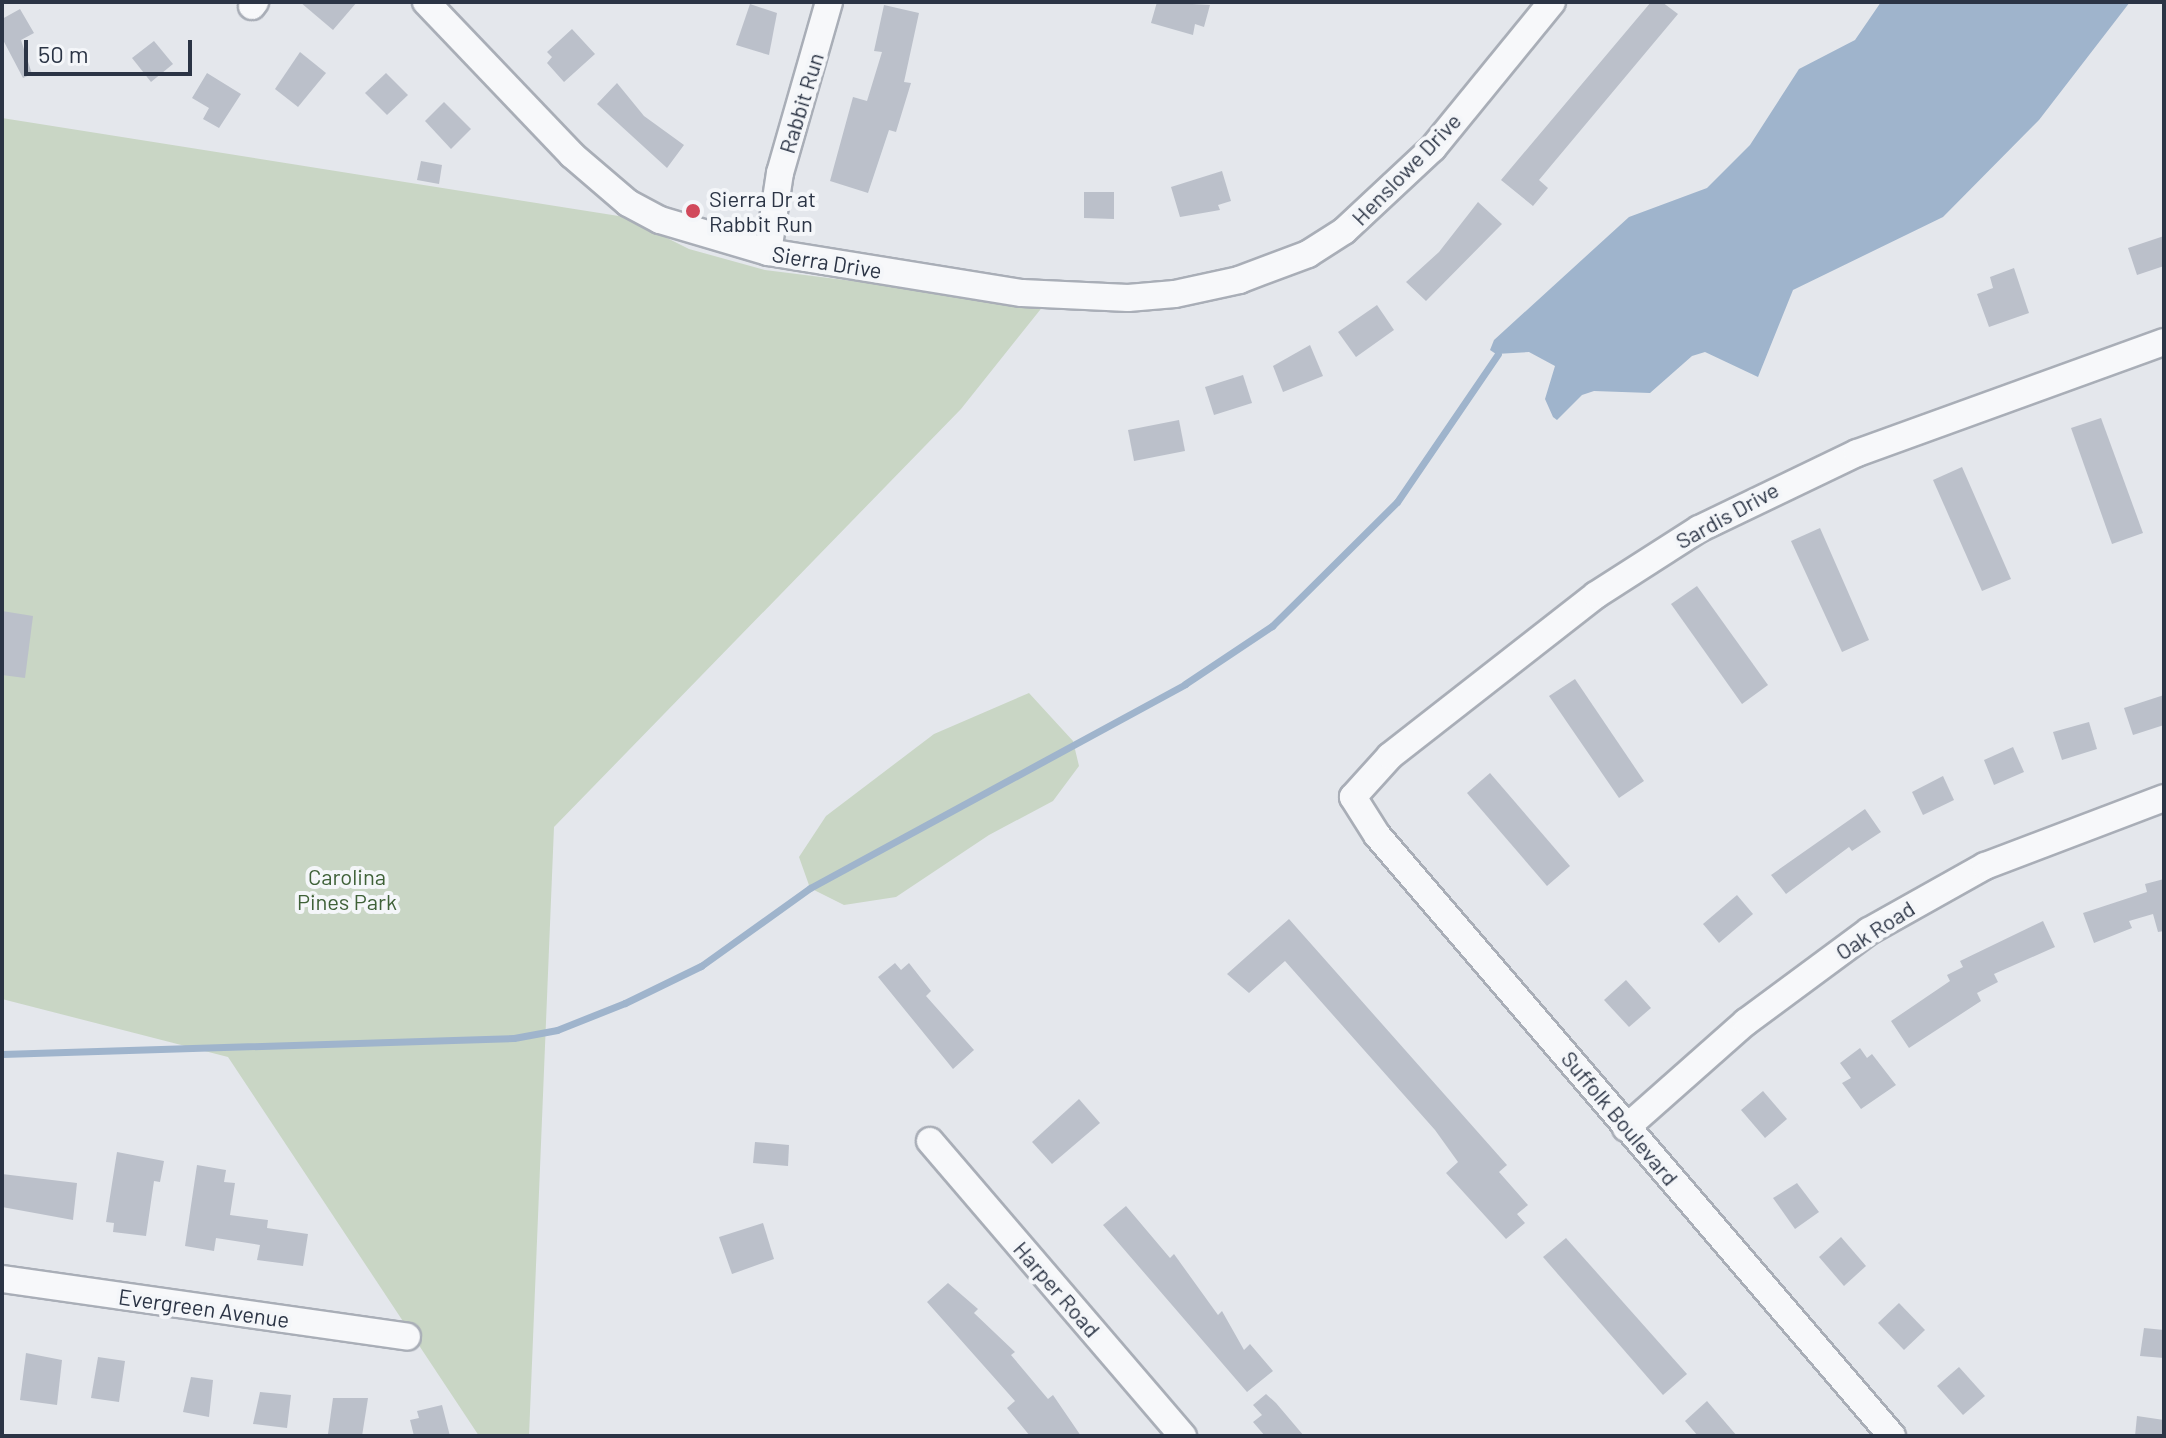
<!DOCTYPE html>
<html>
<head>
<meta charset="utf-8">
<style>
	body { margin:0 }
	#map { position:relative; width:2166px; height:1438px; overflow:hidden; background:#e4e7ec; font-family:Barlow,sans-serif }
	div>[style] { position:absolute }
	.green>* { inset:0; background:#c9d6c5 }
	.water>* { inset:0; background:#9fb4cc }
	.stream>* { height:7px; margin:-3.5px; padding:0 3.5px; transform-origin:3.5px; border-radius:3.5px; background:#9fb4cc }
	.building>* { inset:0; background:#bbc0ca }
	.roads { filter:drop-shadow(2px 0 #a9aeb7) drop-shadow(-2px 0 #a9aeb7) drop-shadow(0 2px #a9aeb7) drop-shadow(0 -2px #a9aeb7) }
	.minor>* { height:26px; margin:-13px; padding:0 13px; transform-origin:13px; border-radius:13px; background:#f7f8fa }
	.dots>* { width:22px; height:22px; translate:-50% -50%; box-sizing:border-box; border:4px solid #f4f6f9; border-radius:50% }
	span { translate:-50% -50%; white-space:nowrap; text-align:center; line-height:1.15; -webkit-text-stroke:8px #f4f6f9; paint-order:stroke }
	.street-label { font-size:22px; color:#2b3445 }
	.poi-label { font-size:22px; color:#2b3445 }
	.left { translate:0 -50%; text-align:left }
	.park-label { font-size:22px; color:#3f6138 }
	.frame { position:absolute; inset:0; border:4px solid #2b3445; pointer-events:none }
	.scale { position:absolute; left:24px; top:40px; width:168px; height:36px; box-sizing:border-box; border:4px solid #2b3445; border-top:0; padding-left:10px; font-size:24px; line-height:28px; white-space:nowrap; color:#2b3445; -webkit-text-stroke:6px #f4f6f9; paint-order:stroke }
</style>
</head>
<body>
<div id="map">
	<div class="green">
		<i style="clip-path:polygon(2px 118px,625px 217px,689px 249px,765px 270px,1044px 305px,961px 409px,554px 827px,529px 1436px,479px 1436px,228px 1057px,2px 999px)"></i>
		<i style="clip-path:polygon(1029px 693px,1073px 741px,1079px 766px,1053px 801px,989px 835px,896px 897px,844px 905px,810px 888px,799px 857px,826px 816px,934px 734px)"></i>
	</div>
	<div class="water">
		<i style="clip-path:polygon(1881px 2px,2130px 2px,2039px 120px,1943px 217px,1793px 290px,1758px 377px,1705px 352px,1692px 356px,1650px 393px,1594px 391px,1582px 395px,1557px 420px,1553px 417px,1545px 399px,1555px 366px,1529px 352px,1496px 354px,1490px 350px,1494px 340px,1629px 217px,1707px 188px,1750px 145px,1799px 69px,1855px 40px)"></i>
	</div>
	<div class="stream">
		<i style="left:2px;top:1054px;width:512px;rotate:-1.79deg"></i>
		<i style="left:514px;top:1038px;width:44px;rotate:-10.5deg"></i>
		<i style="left:557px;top:1030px;width:73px;rotate:-21.7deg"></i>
		<i style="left:625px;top:1003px;width:85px;rotate:-26deg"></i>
		<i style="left:701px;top:966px;width:134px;rotate:-35.6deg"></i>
		<i style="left:810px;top:888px;width:427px;rotate:-28.5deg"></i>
		<i style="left:1185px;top:684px;width:105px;rotate:-33.7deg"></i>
		<i style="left:1272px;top:626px;width:176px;rotate:-44.8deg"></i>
		<i style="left:1397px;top:502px;width:179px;rotate:-55.7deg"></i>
	</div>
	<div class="building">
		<i style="clip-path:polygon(300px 2px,357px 2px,333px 30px)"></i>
		<i style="clip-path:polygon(1157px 2px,1210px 5px,1204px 27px,1195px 24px,1193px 35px,1151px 23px)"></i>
		<i style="clip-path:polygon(1651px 2px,1662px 2px,1678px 14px,1539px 180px,1548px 188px,1533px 206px,1501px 180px)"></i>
		<i style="clip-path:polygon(750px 4px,777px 13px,769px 55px,736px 45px)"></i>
		<i style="clip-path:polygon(884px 5px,919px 13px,904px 82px,911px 83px,896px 132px,889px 130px,868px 193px,830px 181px,853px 97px,867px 101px,882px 52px,874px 51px)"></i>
		<i style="clip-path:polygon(20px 9px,34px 33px,21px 40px,32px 74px,23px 78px,2px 38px,2px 19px)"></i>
		<i style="clip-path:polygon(572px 29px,595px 54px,564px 82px,547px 63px,552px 57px,547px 52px)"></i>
		<i style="clip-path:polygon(154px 41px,173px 64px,151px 82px,132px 58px)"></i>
		<i style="clip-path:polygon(300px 52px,326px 73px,298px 107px,275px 89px)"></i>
		<i style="clip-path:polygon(207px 73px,241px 94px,219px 128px,203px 119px,209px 108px,192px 98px)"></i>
		<i style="clip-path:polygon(386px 73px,408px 95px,387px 115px,365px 93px)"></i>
		<i style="clip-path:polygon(617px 83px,644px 116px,684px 145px,667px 168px,597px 104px)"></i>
		<i style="clip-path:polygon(444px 102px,471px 129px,451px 149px,425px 121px)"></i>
		<i style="clip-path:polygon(421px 161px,442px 165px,439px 184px,417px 180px)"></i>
		<i style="clip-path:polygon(1222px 171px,1231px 201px,1218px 205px,1220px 210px,1180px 217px,1171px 187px)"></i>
		<i style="clip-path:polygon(1084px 192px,1114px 192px,1114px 219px,1084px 218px)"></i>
		<i style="clip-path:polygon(1478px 202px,1502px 224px,1426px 301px,1406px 282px,1439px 252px)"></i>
		<i style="clip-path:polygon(2164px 236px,2164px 266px,2137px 275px,2128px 248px)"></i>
		<i style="clip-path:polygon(2014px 268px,2029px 313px,1989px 327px,1977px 294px,1993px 288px,1990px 277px)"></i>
		<i style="clip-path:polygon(1377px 305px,1394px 330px,1356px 357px,1338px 332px)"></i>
		<i style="clip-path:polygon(1310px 345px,1323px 376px,1283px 392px,1273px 366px)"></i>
		<i style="clip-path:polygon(1243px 375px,1252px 403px,1214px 415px,1205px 387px)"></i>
		<i style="clip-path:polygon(2101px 418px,2143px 533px,2112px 544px,2071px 428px)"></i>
		<i style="clip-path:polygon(1179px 420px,1185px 451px,1134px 461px,1128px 430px)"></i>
		<i style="clip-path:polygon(1962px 467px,2011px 579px,1982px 591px,1933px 480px)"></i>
		<i style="clip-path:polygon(1820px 528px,1869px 640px,1842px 652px,1791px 541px)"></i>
		<i style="clip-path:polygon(1697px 586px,1768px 685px,1742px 704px,1671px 604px)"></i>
		<i style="clip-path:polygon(2px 611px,33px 616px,25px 678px,2px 675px)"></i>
		<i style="clip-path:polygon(1575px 679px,1644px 781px,1619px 798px,1549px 696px)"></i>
		<i style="clip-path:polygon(2164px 695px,2164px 725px,2133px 735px,2124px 708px)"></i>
		<i style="clip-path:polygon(2089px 722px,2097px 749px,2062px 760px,2053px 732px)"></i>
		<i style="clip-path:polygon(2013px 747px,2024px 772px,1994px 785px,1984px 760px)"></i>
		<i style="clip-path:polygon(1490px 773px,1570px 866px,1547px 886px,1467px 793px)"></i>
		<i style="clip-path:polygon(1943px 776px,1954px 800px,1923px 815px,1912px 792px)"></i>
		<i style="clip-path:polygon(1865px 809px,1881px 832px,1852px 851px,1849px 847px,1786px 894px,1771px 875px)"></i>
		<i style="clip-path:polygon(2164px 879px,2164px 931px,2158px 932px,2153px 914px,2129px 921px,2132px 928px,2094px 943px,2083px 913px,2147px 892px,2145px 884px)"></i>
		<i style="clip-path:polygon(1737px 895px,1753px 914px,1719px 943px,1703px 924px)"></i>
		<i style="clip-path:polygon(1289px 919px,1507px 1165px,1499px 1172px,1528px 1205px,1517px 1214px,1525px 1223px,1506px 1239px,1446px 1173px,1458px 1162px,1435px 1130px,1285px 961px,1249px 993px,1227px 974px)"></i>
		<i style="clip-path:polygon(2043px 921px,2055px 947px,1994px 974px,1998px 982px,1977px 993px,1981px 1001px,1909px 1048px,1891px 1021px,1950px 981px,1947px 975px,1963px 967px,1960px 961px)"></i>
		<i style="clip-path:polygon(895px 963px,901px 970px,909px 963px,931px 991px,926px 996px,974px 1050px,953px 1069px,878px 977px)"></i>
		<i style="clip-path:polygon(1626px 980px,1651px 1008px,1629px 1027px,1604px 1000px)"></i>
		<i style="clip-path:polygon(1860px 1048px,1867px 1058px,1872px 1054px,1896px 1085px,1861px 1109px,1842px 1083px,1851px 1078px,1840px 1063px)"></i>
		<i style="clip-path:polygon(1763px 1091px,1787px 1119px,1765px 1138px,1741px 1110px)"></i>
		<i style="clip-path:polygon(1079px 1099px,1100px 1123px,1052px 1164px,1032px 1142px)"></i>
		<i style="clip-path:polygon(755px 1142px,789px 1145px,788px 1166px,753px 1163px)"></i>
		<i style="clip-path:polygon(117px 1152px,164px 1161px,160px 1182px,154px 1181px,146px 1236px,113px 1232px,114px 1223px,106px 1222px)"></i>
		<i style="clip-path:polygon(197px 1165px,226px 1170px,224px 1182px,235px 1183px,230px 1215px,268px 1220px,267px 1228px,308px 1234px,303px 1266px,257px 1260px,260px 1245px,216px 1238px,214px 1251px,185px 1246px)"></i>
		<i style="clip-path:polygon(2px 1174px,77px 1183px,73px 1220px,2px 1207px)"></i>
		<i style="clip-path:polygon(1797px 1183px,1819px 1212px,1795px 1229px,1773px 1198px)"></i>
		<i style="clip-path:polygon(1126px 1206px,1170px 1258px,1174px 1254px,1218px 1315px,1222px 1311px,1244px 1350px,1250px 1344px,1273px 1371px,1247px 1392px,1103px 1225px)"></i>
		<i style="clip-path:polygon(763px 1223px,774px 1259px,732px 1274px,719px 1237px)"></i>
		<i style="clip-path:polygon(1841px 1237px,1866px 1266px,1844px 1286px,1819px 1257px)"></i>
		<i style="clip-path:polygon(1566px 1238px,1687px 1374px,1663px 1395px,1543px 1257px)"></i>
		<i style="clip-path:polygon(948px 1283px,978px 1309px,974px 1313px,1015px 1352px,1011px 1355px,1048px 1399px,1053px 1395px,1081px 1436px,1030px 1436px,1007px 1408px,1015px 1401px,927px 1302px)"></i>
		<i style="clip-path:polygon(1899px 1303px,1925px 1330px,1904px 1350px,1878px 1323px)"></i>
		<i style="clip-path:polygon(2144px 1328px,2164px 1330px,2164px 1358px,2140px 1356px)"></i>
		<i style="clip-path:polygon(26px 1353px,62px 1360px,57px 1405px,20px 1400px)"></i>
		<i style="clip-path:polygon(98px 1357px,125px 1361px,119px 1402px,91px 1398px)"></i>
		<i style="clip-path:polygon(1959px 1367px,1985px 1396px,1963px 1415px,1937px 1386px)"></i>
		<i style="clip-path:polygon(191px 1377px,213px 1380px,209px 1417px,183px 1412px)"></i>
		<i style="clip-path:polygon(260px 1392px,291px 1395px,287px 1428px,253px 1424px)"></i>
		<i style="clip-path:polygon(1266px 1394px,1276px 1403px,1304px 1436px,1265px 1436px,1253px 1422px,1262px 1415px,1253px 1405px)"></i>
		<i style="clip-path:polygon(333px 1398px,368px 1398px,362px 1436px,328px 1434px)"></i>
		<i style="clip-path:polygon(1707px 1401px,1737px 1436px,1698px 1436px,1685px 1421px)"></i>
		<i style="clip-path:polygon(442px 1405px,450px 1436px,414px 1436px,410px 1420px,419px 1418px,417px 1411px)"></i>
		<i style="clip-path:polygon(2137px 1416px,2164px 1420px,2164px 1436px,2135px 1436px)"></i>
	</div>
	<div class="roads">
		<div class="minor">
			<i style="left:426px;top:2px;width:211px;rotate:46.3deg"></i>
			<i style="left:572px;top:155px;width:74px;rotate:40.6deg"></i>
			<i style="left:628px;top:203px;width:36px;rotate:28deg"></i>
			<i style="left:660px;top:220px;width:113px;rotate:16.5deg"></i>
			<i style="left:768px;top:252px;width:257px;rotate:9.2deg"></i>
			<i style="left:1022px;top:293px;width:106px;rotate:2.7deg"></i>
			<i style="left:1128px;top:298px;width:47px;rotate:-4.9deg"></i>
			<i style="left:1175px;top:294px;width:66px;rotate:-12.3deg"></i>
			<i style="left:1239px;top:280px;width:74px;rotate:-20.6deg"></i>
			<i style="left:1308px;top:254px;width:43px;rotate:-32.6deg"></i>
			<i style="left:1344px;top:231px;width:122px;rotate:-43deg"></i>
			<i style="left:1433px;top:148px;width:188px;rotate:-50.8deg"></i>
			<i style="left:252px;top:6px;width:5px;rotate:-53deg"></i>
			<i style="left:768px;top:252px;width:80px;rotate:-81.4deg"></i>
			<i style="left:780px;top:173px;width:178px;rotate:-74deg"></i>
			<i style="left:1626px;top:1128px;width:160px;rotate:-41.5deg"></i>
			<i style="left:1746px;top:1022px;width:153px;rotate:-36.5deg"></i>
			<i style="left:1869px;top:931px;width:133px;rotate:-29.3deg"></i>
			<i style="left:1985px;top:866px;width:191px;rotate:-20.8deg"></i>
			<i style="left:930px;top:1141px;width:389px;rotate:49.4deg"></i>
			<i style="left:2px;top:1279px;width:409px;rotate:8.1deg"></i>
			<i style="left:1892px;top:1436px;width:791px;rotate:-130.59deg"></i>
			<i style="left:1377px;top:835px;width:45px;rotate:-122.3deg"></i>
			<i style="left:1353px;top:797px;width:55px;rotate:-47.9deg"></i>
			<i style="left:1390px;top:756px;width:261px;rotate:-38deg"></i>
			<i style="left:1596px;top:595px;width:122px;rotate:-32.7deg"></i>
			<i style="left:1699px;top:529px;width:175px;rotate:-25.7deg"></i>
			<i style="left:1857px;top:453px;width:326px;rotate:-19.9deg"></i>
		</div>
	</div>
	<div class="dots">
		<i style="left:693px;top:211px;background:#d1495b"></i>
	</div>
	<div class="street-label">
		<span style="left:801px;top:103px;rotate:-73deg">Rabbit Run</span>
		<span style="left:1406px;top:169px;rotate:-46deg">Henslowe Drive</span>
		<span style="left:827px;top:262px;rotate:9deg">Sierra Drive</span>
		<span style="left:1727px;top:515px;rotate:-29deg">Sardis Drive</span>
		<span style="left:1875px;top:930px;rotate:-33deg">Oak Road</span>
		<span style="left:1620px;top:1118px;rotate:50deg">Suffolk Boulevard</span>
		<span style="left:1057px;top:1289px;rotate:49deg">Harper Road</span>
		<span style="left:204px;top:1308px;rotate:8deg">Evergreen Avenue</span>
	</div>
	<div class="poi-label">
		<span class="left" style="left:709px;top:211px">Sierra Dr at<br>Rabbit Run</span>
	</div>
	<div class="park-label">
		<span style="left:347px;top:889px">Carolina<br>Pines Park</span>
	</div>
	<div class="frame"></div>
	<div class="scale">50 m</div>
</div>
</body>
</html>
